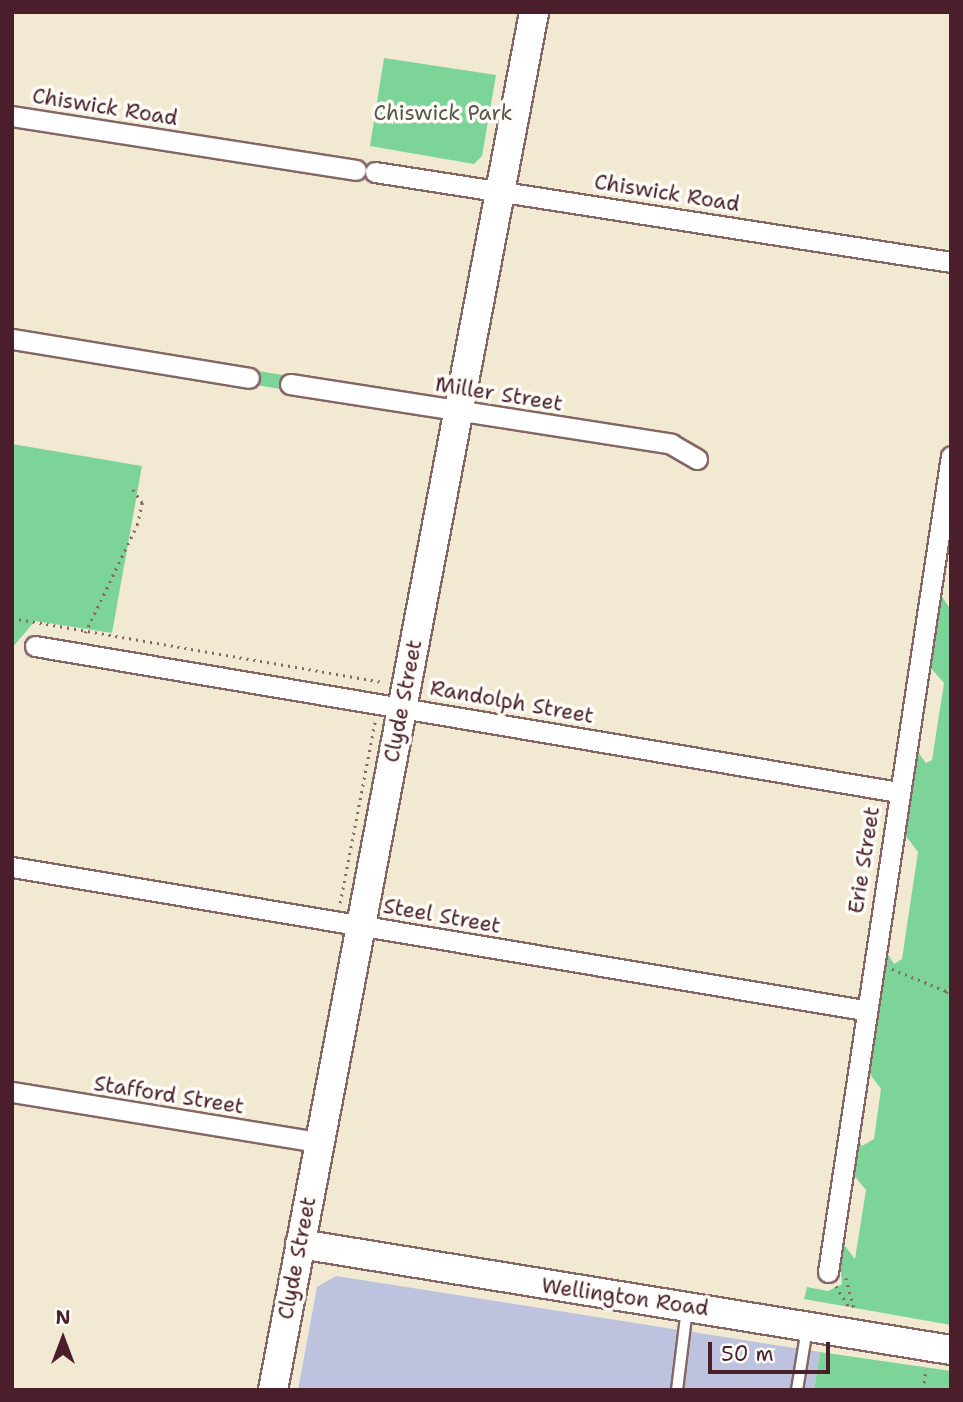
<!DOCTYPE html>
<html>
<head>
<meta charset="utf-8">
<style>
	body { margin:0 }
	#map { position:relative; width:963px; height:1402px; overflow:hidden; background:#f2e9d2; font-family:"Shantell Sans",sans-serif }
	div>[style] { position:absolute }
	.industrial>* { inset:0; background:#bdc3de }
	.green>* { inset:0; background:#7cd499 }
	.path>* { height:2.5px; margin-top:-1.25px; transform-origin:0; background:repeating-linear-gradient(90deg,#856665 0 2px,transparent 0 7px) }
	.roads { filter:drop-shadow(2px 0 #856665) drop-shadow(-2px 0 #856665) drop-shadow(0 2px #856665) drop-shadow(0 -2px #856665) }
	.service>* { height:10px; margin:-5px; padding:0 5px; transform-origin:5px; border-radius:5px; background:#fff }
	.minor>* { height:19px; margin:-9.5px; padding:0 9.5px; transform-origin:9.5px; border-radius:9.5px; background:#fff }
	.secondary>* { height:28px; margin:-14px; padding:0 14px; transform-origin:14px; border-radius:14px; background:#fff }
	span { translate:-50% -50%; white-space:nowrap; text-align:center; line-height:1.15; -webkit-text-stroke:7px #fdfcf7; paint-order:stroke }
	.street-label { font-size:21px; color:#4a1f2b }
	.park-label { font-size:21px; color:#59554c }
	.frame { position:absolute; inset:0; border:14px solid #4a1f2b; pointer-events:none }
	.north { position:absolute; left:28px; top:1304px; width:70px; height:70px; -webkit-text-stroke:5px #fdfcf7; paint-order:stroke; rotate:0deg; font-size:19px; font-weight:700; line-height:28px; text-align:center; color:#4a1f2b }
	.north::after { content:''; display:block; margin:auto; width:24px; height:32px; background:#4a1f2b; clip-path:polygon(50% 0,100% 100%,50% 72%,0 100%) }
	.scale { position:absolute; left:708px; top:1342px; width:122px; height:32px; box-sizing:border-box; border:4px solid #4a1f2b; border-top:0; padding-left:9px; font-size:21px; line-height:24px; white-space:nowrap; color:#4a1f2b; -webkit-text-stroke:5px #fdfcf7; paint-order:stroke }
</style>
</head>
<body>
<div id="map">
	<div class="industrial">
		<i style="clip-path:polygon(336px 1276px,820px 1352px,814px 1390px,298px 1390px,317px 1287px)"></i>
	</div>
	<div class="green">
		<i style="clip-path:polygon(384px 58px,496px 75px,482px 156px,474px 164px,370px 146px)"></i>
		<i style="clip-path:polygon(258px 371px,283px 375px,281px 389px,256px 385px)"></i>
		<i style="clip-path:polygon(12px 444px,142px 466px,112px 633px,35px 621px,12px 648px)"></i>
		<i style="clip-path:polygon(941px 595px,951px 610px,951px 1325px,804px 1299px,807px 1287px,828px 1291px,842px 1284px,838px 1237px,855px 1259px,866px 1190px,849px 1169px,855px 1133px,862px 1146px,874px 1139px,881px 1089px,864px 1066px,884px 948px,894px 964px,902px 959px,918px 852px,902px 831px,915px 748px,926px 763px,932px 760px,944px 683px,928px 665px)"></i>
		<i style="clip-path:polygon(820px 1352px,951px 1371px,951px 1390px,814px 1390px)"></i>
	</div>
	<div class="path">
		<i style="left:12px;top:618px;width:376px;rotate:9.8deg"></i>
		<i style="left:85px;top:633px;width:120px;rotate:-64.3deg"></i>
		<i style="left:137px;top:525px;width:23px;rotate:-77deg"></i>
		<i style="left:142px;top:503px;width:19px;rotate:-125deg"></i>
		<i style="left:340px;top:903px;width:185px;rotate:-79.1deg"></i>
		<i style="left:892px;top:969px;width:64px;rotate:22.1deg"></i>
		<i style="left:946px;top:993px;width:10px;rotate:-61deg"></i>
		<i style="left:846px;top:1278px;width:34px;rotate:75deg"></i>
		<i style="left:836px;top:1286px;width:28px;rotate:58deg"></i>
		<i style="left:923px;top:1390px;width:21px;rotate:-82deg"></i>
	</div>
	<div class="roads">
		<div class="service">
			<i style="left:677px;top:1390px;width:82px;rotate:-83deg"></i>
			<i style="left:797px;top:1390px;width:63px;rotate:-80.8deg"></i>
		</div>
		<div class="minor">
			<i style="left:12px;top:116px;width:348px;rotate:8.9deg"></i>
			<i style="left:375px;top:172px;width:583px;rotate:8.88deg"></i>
			<i style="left:12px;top:339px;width:240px;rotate:9.3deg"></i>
			<i style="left:290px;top:384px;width:386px;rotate:8.9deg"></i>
			<i style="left:671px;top:444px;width:30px;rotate:30deg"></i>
			<i style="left:35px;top:646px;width:875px;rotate:9.6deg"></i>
			<i style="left:12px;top:867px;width:864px;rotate:9.53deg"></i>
			<i style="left:12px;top:1092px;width:310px;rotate:9.3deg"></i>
			<i style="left:828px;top:1272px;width:825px;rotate:-81.43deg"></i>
		</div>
		<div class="secondary">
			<i style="left:300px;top:1244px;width:660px;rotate:9.25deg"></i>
			<i style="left:273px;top:1390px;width:1402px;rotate:-79.27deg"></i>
		</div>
	</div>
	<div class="street-label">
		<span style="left:105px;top:107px;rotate:9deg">Chiswick Road</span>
		<span style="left:667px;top:193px;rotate:9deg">Chiswick Road</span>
		<span style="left:499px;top:394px;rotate:9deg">Miller Street</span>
		<span style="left:403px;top:701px;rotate:-79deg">Clyde Street</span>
		<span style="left:512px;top:702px;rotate:10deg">Randolph Street</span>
		<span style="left:864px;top:860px;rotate:-81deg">Erie Street</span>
		<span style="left:442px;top:916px;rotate:10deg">Steel Street</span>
		<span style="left:169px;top:1095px;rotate:9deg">Stafford Street</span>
		<span style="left:297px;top:1258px;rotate:-79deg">Clyde Street</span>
		<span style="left:625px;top:1297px;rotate:8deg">Wellington Road</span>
	</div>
	<div class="park-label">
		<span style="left:443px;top:113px">Chiswick Park</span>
	</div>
	<div class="frame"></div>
	<div class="north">N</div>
	<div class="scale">50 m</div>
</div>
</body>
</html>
